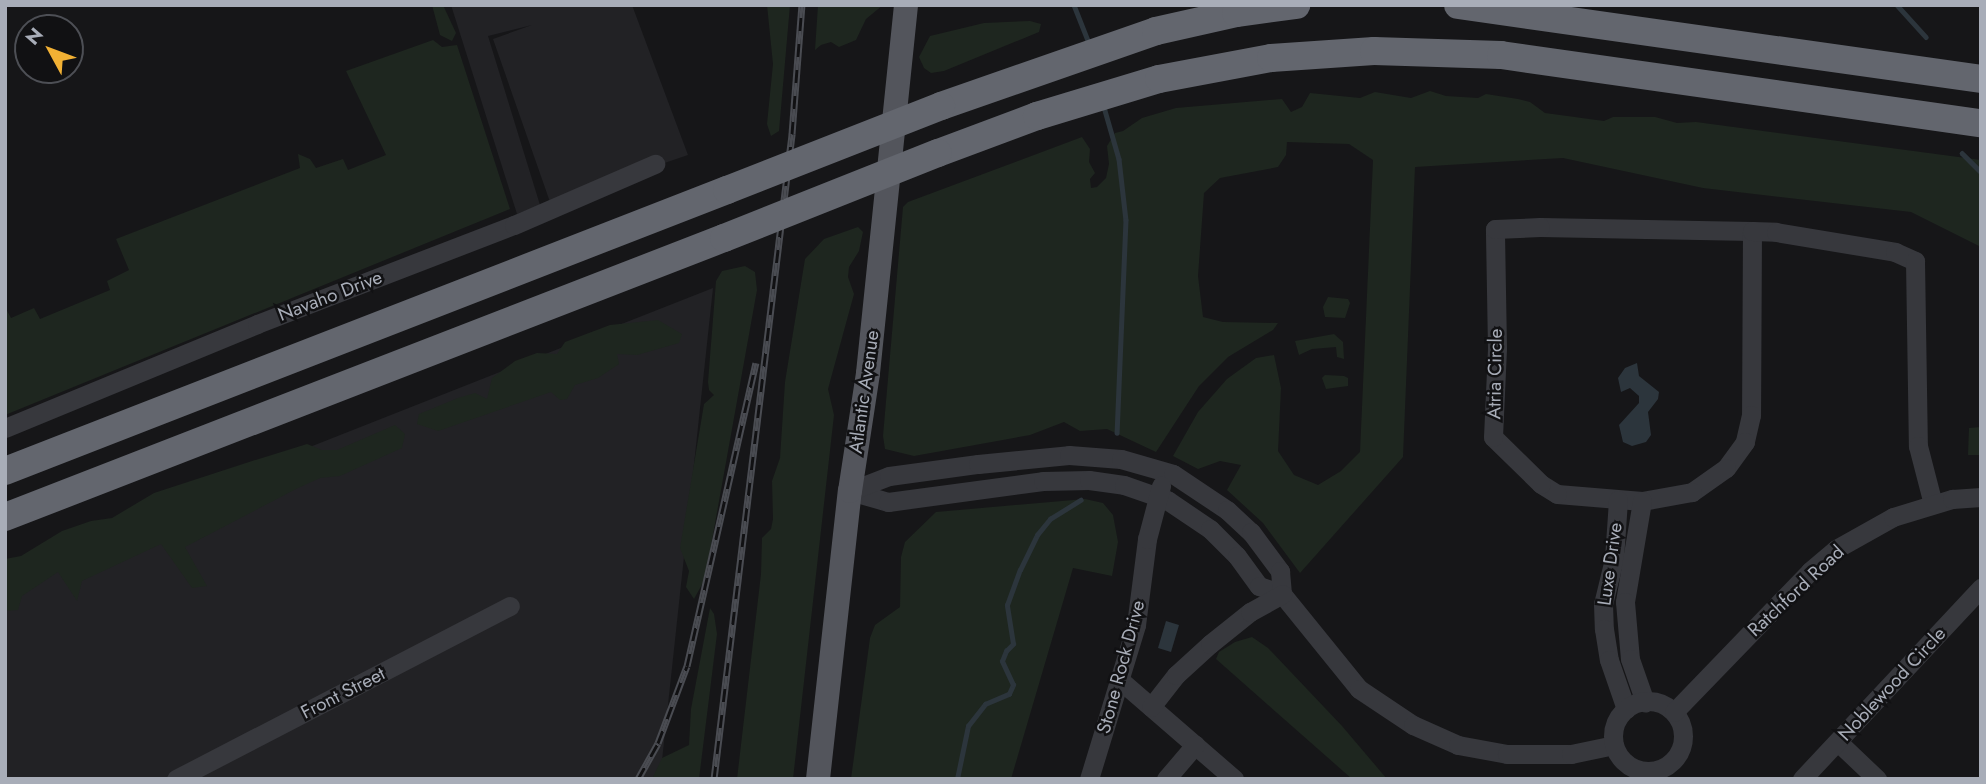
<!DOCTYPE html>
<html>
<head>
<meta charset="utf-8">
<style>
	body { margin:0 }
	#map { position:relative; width:1986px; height:784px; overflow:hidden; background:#161618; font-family:Jost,sans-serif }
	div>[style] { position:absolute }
	.built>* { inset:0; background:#222225 }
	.green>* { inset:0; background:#1e261f }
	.water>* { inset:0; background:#2c353c }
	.stream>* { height:4.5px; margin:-2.25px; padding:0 2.25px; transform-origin:2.25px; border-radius:2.25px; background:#2c353c }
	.minor>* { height:19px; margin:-9.5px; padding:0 9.5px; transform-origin:9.5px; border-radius:9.5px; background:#37383d }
	.minor>.ring { margin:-9.5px; padding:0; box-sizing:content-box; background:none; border:19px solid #37383d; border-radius:50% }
	.major>* { height:24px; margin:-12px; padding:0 12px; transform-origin:12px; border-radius:12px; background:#53555c }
	.highway>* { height:28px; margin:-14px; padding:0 14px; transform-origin:14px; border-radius:14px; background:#63666e }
	.rail>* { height:7px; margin-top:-3.5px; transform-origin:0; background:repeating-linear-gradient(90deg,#111113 0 13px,#4a4c52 0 26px); box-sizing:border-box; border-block:2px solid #4a4c52 }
	.highway-bridge>* { height:28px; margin:-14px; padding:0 14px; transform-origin:14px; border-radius:14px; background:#63666e }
	span { translate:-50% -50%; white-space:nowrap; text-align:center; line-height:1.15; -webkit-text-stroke:5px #111113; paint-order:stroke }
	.street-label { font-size:19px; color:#a8adb8 }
	.frame { position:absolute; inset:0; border:7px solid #a8adb8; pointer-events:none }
	.north { position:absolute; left:14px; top:14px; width:70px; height:70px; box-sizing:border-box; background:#111113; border:2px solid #4d4f55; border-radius:50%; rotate:311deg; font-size:19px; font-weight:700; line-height:28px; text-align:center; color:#a8adb8 }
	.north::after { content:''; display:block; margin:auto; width:24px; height:32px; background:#f2b134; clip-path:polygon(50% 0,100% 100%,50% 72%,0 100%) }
</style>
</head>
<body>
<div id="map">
	<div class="built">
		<i style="clip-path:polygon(451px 5px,632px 5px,688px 155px,550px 202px,493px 39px,532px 25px,488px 36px,540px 205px,517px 214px)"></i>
		<i style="clip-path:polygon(713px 288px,660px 779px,5px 779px,5px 567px)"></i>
	</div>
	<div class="green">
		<i style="clip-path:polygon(432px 5px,443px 5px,456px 33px,452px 41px,440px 35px)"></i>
		<i style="clip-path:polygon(767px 5px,790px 5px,779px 131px,771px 136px,767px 124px,773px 64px)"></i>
		<i style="clip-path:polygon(818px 5px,883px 5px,866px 19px,856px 40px,839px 47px,831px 42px,821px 45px,815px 50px)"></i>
		<i style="clip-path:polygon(1030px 21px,1041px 24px,1039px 32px,944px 71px,931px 73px,924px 68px,919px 57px,930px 36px,984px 23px)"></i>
		<i style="clip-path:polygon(433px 40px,442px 47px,457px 45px,510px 209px,5px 415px,5px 307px,11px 318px,34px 308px,40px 319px,110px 290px,107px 281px,129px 270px,116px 239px,300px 168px,298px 154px,310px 159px,316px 168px,343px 159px,348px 170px,386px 155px,346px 71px)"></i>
		<i style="clip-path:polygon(1430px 91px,1446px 96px,1478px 98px,1486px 94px,1518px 99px,1530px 102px,1545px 113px,1604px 121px,1613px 117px,1655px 117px,1677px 123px,1696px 122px,1981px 160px,1981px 247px,1911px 212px,1703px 188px,1563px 158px,1415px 167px,1403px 457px,1300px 573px,1263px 523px,1227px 490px,1241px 465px,1220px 461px,1198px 469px,1173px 456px,1198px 412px,1227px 379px,1256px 358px,1274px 355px,1281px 388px,1278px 451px,1294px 475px,1318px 485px,1341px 471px,1360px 452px,1373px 160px,1349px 144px,1287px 142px,1286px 155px,1278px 167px,1220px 178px,1204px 193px,1198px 276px,1203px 317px,1223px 322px,1278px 323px,1273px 330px,1228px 357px,1199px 386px,1156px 452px,1107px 429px,1080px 431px,1064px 422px,1030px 435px,914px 456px,885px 449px,883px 436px,903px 207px,908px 202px,1082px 137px,1090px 149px,1089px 162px,1095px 173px,1090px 179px,1091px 188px,1097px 187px,1106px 178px,1109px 164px,1107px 146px,1115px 133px,1123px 131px,1142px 118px,1176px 108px,1282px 99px,1291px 112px,1302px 107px,1310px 93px,1360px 98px,1375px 92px,1411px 98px)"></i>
		<i style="clip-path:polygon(858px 227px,863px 232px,859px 251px,849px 267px,848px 277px,854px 294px,828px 389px,834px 415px,793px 779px,737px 779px,761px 574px,762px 538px,771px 529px,773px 519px,772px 481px,780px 458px,785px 382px,805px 259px,824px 239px)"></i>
		<i style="clip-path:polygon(745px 266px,755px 272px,757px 290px,705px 579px,694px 599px,686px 587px,689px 571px,680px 548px,704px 404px,714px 395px,709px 390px,708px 382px,716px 281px,722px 271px)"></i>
		<i style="clip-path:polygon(1328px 297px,1348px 299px,1350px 303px,1345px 318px,1325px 317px,1323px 307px)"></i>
		<i style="clip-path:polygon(658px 320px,682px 334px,679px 343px,637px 355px,617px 354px,619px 364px,598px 378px,575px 385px,567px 399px,560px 400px,551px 392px,438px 431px,417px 424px,419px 414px,458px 398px,475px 393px,487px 399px,492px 378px,515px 361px,537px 353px,557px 354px,565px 342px,610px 325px)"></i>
		<i style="clip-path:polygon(1334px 334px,1343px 342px,1344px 359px,1337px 357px,1336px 347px,1312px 349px,1299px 355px,1295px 341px)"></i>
		<i style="clip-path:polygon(1325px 375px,1344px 376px,1348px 378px,1348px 386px,1326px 389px,1322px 378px)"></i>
		<i style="clip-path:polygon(395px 425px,405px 434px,402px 448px,340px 476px,320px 478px,296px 489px,185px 547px,207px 586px,192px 588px,161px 544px,82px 581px,77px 601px,58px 572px,22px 596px,18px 610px,5px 611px,5px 559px,21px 556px,62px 531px,91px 521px,112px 518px,154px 493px,249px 462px,307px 444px,322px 450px,337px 450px)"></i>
		<i style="clip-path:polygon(1981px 427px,1981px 455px,1968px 455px,1969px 428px)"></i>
		<i style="clip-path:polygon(1085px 499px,1103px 503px,1113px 515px,1118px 542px,1112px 576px,1073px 568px,1011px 779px,851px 779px,870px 638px,875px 625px,900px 607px,901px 557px,905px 542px,936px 512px)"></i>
		<i style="clip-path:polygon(710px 608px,714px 614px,717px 634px,699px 779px,652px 779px,662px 758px,689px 745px,691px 709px)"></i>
		<i style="clip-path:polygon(1252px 637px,1268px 648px,1342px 726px,1387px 779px,1352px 779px,1216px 659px,1219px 652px,1235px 642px)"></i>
	</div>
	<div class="water">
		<i style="clip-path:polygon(1637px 363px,1639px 376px,1659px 392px,1658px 399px,1648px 412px,1651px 435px,1646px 442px,1632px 446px,1623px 442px,1619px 425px,1639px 403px,1639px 396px,1630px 388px,1621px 392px,1618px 378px,1625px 368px)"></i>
		<i style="clip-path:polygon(1166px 621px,1179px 625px,1171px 652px,1158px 648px)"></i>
	</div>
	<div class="stream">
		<i style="left:1074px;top:5px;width:41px;rotate:68.5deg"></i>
		<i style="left:1897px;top:5px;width:43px;rotate:47.8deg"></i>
		<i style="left:1104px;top:107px;width:54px;rotate:73.9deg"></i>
		<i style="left:1119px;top:159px;width:61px;rotate:83.5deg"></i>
		<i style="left:1126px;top:220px;width:213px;rotate:92.4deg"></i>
		<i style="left:1962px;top:153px;width:27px;rotate:45deg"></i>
		<i style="left:957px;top:779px;width:54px;rotate:-78.3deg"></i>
		<i style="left:968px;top:726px;width:28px;rotate:-52deg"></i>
		<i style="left:985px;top:704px;width:26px;rotate:-23deg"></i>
		<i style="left:1009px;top:694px;width:10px;rotate:-66deg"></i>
		<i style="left:1013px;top:685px;width:26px;rotate:-115deg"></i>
		<i style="left:1002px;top:661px;width:11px;rotate:-68deg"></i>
		<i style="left:1006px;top:651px;width:10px;rotate:-45deg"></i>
		<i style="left:1013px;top:644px;width:39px;rotate:-99deg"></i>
		<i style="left:1007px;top:605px;width:37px;rotate:-70deg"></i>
		<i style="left:1020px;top:570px;width:39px;rotate:-64deg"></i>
		<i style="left:1037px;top:535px;width:21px;rotate:-51deg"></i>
		<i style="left:1050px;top:519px;width:36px;rotate:-32deg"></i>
	</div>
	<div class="minor">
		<i style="left:1540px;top:227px;width:212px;rotate:1.1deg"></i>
		<i style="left:1752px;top:231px;width:184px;rotate:90.3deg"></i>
		<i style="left:1751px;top:415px;width:28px;rotate:103deg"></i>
		<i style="left:1745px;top:442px;width:32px;rotate:126deg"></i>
		<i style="left:1726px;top:468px;width:42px;rotate:144.8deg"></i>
		<i style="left:1692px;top:492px;width:51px;rotate:169.8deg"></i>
		<i style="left:1642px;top:501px;width:85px;rotate:-175.3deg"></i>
		<i style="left:1557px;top:494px;width:19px;rotate:-148deg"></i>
		<i style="left:1541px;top:484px;width:67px;rotate:-135.6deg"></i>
		<i style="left:1493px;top:437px;width:89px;rotate:-87.4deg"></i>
		<i style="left:1497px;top:348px;width:119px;rotate:-91deg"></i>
		<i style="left:1495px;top:229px;width:45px;rotate:-2.5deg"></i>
		<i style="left:1752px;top:231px;width:24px;rotate:2deg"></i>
		<i style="left:1776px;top:232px;width:121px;rotate:9.5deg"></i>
		<i style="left:1895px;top:252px;width:22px;rotate:24deg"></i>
		<i style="left:1915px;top:261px;width:185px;rotate:89.1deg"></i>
		<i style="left:1918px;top:446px;width:60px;rotate:75.5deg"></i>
		<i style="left:5px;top:428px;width:273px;rotate:-22.4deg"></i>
		<i style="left:257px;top:324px;width:275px;rotate:-21.1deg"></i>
		<i style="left:514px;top:225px;width:154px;rotate:-23.4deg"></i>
		<i style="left:850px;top:491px;width:40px;rotate:16deg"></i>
		<i style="left:888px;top:502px;width:156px;rotate:-7.7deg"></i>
		<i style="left:1043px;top:481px;width:46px;rotate:-1.2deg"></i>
		<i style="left:1089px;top:480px;width:35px;rotate:8deg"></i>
		<i style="left:1124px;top:485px;width:46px;rotate:19.2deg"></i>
		<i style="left:1167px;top:500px;width:52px;rotate:34deg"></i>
		<i style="left:1210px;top:529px;width:38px;rotate:45deg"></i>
		<i style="left:1237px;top:556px;width:37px;rotate:54deg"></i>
		<i style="left:1259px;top:586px;width:24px;rotate:19deg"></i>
		<i style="left:1282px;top:594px;width:122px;rotate:51deg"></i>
		<i style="left:1359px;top:689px;width:65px;rotate:33.7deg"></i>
		<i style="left:1413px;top:725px;width:49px;rotate:24deg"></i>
		<i style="left:1458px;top:745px;width:50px;rotate:10.4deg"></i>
		<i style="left:1507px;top:754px;width:64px"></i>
		<i style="left:1571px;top:754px;width:44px;rotate:-11.8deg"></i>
		<i style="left:850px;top:491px;width:42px;rotate:-21deg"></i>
		<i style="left:889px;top:476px;width:90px;rotate:-7.7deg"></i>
		<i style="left:978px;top:464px;width:91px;rotate:-5.6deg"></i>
		<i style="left:1069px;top:455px;width:52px;rotate:4.4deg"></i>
		<i style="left:1121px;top:459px;width:54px;rotate:16.1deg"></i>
		<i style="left:1173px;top:474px;width:65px;rotate:33.7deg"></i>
		<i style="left:1227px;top:510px;width:33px;rotate:43deg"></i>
		<i style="left:1251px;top:532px;width:49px;rotate:53.4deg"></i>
		<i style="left:1280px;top:571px;width:23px;rotate:85deg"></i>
		<i style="left:1618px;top:500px;width:59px;rotate:93.9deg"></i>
		<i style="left:1614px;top:559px;width:46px;rotate:103.7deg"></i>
		<i style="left:1603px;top:604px;width:25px;rotate:88deg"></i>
		<i style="left:1604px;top:629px;width:31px;rotate:81deg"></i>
		<i style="left:1609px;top:660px;width:52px;rotate:70.9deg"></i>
		<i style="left:1642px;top:501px;width:102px;rotate:99.6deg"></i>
		<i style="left:1625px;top:602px;width:57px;rotate:85deg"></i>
		<i style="left:1630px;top:659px;width:46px;rotate:70.8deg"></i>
		<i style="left:1121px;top:681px;width:150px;rotate:40.9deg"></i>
		<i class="ring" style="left:1613px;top:701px;width:51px;height:51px"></i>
		<i style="left:1151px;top:707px;width:41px;rotate:-52deg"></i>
		<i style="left:1176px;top:675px;width:46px;rotate:-42.4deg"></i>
		<i style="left:1210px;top:644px;width:51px;rotate:-38.7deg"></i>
		<i style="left:1250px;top:612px;width:37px;rotate:-29deg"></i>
		<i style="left:1674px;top:712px;width:196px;rotate:-46deg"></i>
		<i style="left:1810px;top:571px;width:34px;rotate:-40deg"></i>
		<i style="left:1836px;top:549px;width:65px;rotate:-29.3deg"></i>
		<i style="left:1893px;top:517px;width:62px;rotate:-17deg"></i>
		<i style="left:1952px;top:499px;width:29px;rotate:-4deg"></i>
		<i style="left:1838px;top:742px;width:54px;rotate:43.5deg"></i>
		<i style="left:176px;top:779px;width:376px;rotate:-27.4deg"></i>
		<i style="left:1089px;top:779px;width:161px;rotate:-73deg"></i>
		<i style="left:1136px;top:625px;width:87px;rotate:-82.7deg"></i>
		<i style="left:1147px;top:539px;width:55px;rotate:-75.2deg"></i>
		<i style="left:1166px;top:779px;width:45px;rotate:-49.5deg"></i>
		<i style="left:1802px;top:779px;width:262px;rotate:-46.9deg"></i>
	</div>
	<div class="major">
		<i style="left:818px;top:779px;width:290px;rotate:-83.7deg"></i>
		<i style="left:850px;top:491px;width:119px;rotate:-81.3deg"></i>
		<i style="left:868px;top:373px;width:370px;rotate:-84.1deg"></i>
	</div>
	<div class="highway">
		<i style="left:1458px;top:5px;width:528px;rotate:8.05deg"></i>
		<i style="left:941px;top:106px;width:228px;rotate:-19.2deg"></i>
		<i style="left:1156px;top:31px;width:82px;rotate:-12.7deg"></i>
		<i style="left:1236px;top:13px;width:61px;rotate:-7.6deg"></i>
		<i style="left:938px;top:153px;width:106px;rotate:-20.5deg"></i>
		<i style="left:1037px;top:116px;width:127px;rotate:-16.9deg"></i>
		<i style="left:1159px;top:79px;width:114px;rotate:-10.6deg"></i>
		<i style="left:1271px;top:58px;width:103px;rotate:-3.9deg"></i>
		<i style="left:1374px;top:51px;width:127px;rotate:1.8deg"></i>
		<i style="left:1501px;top:55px;width:485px;rotate:8.1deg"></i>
		<i style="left:5px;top:471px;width:775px;rotate:-21.27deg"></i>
		<i style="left:5px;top:517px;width:771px;rotate:-21.21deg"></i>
	</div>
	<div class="rail">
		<i style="left:638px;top:779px;width:41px;rotate:-60.9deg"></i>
		<i style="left:658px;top:743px;width:82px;rotate:-69.4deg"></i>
		<i style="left:687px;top:666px;width:311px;rotate:-77.2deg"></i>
		<i style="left:714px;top:779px;width:650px;rotate:-83.1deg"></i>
		<i style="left:792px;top:134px;width:129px;rotate:-85.6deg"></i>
	</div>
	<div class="highway-bridge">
		<i style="left:727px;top:190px;width:230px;rotate:-21.4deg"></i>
		<i style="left:724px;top:238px;width:230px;rotate:-21.7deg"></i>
	</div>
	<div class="street-label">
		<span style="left:330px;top:296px;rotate:-21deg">Navaho Drive</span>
		<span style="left:1495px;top:374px;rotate:-89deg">Atria Circle</span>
		<span style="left:864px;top:392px;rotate:-82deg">Atlantic Avenue</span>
		<span style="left:1610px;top:564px;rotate:-82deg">Luxe Drive</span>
		<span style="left:1796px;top:591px;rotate:-43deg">Ratchford Road</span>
		<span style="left:1121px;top:667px;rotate:-75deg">Stone Rock Drive</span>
		<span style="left:1892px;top:684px;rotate:-47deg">Noblewood Circle</span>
		<span style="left:343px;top:693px;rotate:-27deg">Front Street</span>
	</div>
	<div class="frame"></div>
	<div class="north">N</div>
</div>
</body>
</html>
